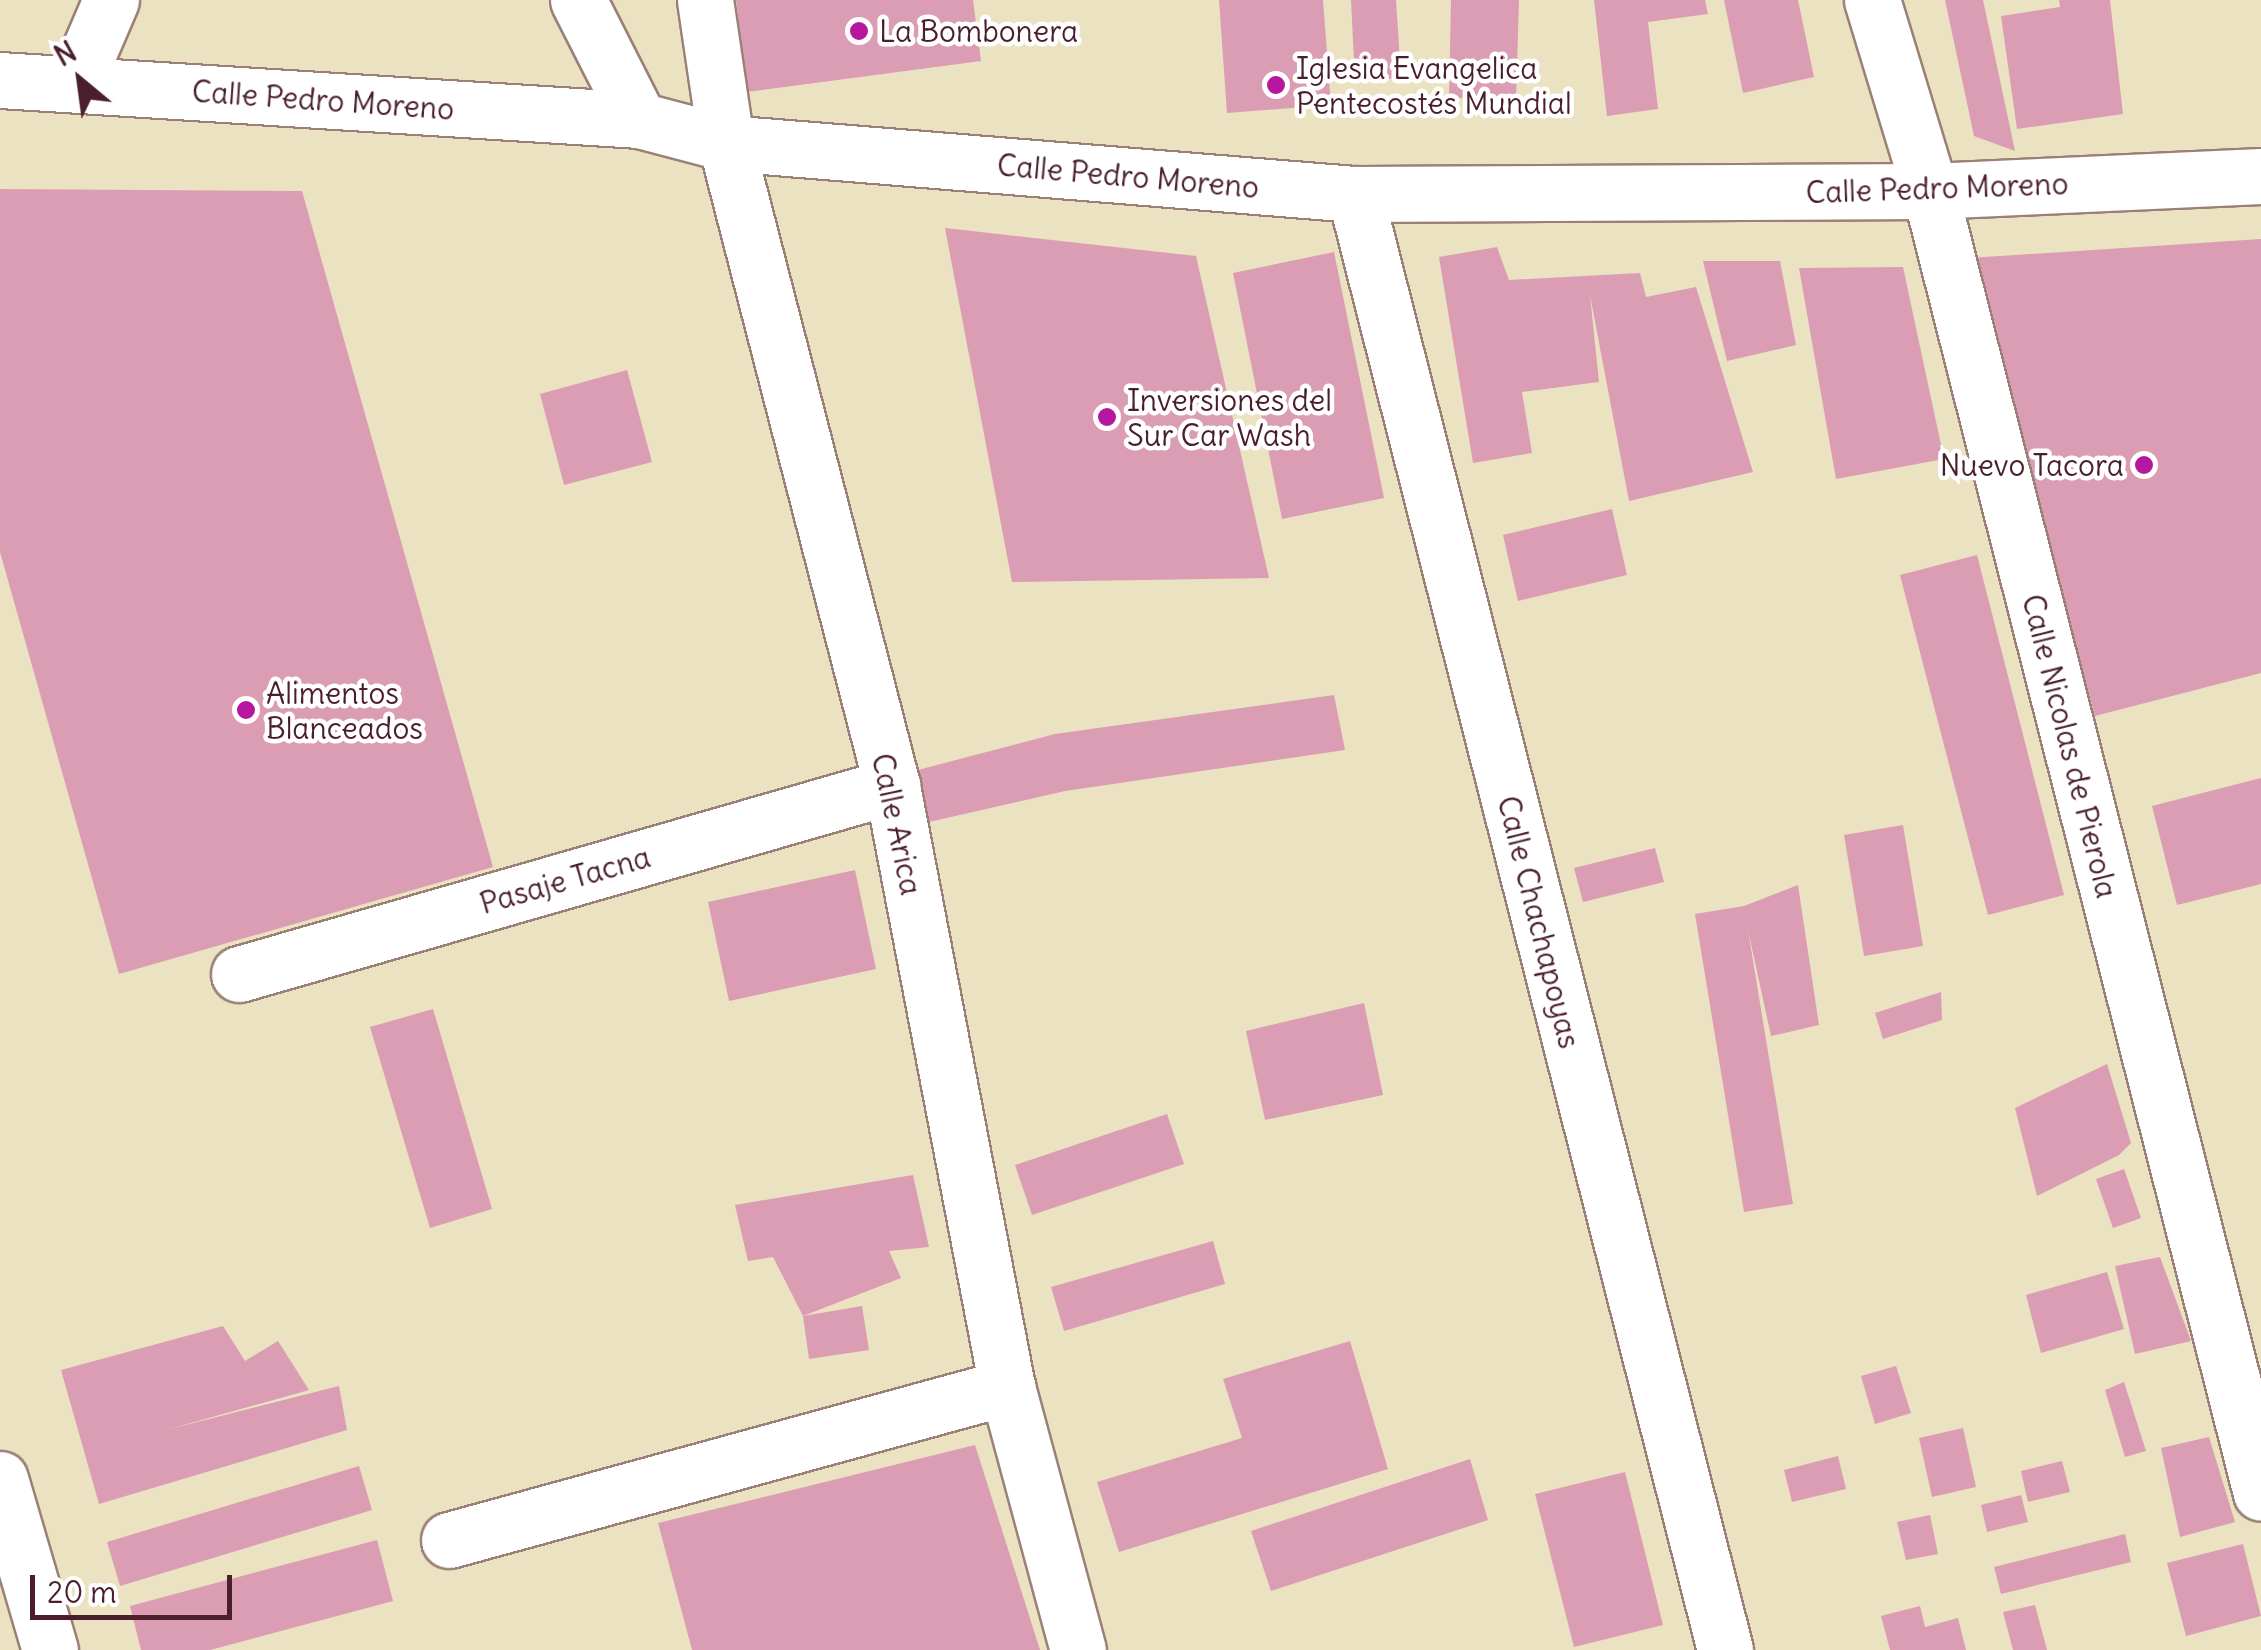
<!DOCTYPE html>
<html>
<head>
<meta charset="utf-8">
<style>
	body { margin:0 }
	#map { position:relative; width:2261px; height:1650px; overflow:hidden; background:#eae2c0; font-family:Delius,sans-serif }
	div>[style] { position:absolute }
	.building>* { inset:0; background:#db9db4 }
	.roads { filter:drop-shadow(2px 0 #9a8076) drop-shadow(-2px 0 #9a8076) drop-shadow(0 2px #9a8076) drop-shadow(0 -2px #9a8076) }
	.minor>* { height:55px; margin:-27.5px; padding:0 27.5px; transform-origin:27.5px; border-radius:27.5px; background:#fff }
	.major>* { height:55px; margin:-27.5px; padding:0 27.5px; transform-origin:27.5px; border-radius:27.5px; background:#fff }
	.dots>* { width:28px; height:28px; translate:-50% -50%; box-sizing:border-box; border:5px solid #fff; border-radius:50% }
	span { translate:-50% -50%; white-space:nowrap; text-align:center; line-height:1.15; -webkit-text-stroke:9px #fff; paint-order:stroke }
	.poi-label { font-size:30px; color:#4a1f2b }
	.left { translate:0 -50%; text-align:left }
	.right { translate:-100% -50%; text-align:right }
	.street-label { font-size:30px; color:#4a1f2b }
	.north { position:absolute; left:30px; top:30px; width:100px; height:100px; -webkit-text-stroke:8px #fff; paint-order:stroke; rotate:331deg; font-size:28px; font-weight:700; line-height:40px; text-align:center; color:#4a1f2b }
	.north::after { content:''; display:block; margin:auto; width:35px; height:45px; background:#4a1f2b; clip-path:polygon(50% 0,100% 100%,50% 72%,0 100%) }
	.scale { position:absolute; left:30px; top:1575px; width:202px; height:45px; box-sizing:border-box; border:5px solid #4a1f2b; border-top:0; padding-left:12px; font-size:30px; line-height:35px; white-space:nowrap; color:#4a1f2b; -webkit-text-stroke:8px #fff; paint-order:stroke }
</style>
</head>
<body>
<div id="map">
	<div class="building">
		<i style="clip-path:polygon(736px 0,973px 0,981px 61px,747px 92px)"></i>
		<i style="clip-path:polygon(1219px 0,1323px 0,1331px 105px,1227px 113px)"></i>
		<i style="clip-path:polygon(1351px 0,1396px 0,1401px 78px,1355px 81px)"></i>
		<i style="clip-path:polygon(1451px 0,1519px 0,1516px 99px,1449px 98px)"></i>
		<i style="clip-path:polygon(1594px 0,1705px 0,1708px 14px,1648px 22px,1658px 109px,1607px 116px)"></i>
		<i style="clip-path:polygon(1724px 0,1798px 0,1814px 77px,1743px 93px)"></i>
		<i style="clip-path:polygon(1945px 0,1983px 0,2015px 151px,1974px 136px)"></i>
		<i style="clip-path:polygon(2059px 0,2110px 0,2123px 114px,2017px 129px,2001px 16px,2060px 7px)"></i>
		<i style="clip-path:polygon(0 189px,302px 191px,493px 867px,119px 974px,0 552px)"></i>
		<i style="clip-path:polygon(945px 228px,1196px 256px,1269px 578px,1012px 582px)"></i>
		<i style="clip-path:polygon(2261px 239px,2261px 673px,2095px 716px,1969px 258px)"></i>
		<i style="clip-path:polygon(1497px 247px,1509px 280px,1640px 273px,1646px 297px,1696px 287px,1753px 472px,1629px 501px,1590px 295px,1599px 382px,1522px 392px,1532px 453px,1473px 463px,1439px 257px)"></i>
		<i style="clip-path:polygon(1334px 252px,1384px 498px,1282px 519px,1233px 273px)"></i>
		<i style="clip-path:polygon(1703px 261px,1780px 261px,1796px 345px,1727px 361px)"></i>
		<i style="clip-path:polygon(1903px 267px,1944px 459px,1836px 479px,1799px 268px)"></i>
		<i style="clip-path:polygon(627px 370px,652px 462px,564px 485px,540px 394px)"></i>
		<i style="clip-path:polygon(1612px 509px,1627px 575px,1518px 601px,1503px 535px)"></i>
		<i style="clip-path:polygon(1977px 555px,2064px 895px,1988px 915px,1900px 575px)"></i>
		<i style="clip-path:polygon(1334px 695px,1345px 750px,1065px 791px,929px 822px,914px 771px,1055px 734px)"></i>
		<i style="clip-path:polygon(2261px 778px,2261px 884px,2177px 905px,2152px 806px)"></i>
		<i style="clip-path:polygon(1903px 825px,1923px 946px,1864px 956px,1844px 835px)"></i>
		<i style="clip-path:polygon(1655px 848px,1664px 882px,1583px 902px,1574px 868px)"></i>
		<i style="clip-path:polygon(855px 870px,876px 969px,729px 1001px,708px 902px)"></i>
		<i style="clip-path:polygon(1798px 885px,1819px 1025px,1771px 1036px,1748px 930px,1793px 1204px,1744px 1212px,1695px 914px,1744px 906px)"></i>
		<i style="clip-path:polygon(1941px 992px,1942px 1020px,1883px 1039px,1875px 1013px)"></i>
		<i style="clip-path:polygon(1364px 1003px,1383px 1095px,1265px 1120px,1246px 1031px)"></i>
		<i style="clip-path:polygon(433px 1009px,492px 1209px,430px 1228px,370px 1027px)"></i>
		<i style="clip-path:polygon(2107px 1064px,2131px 1143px,2119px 1155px,2037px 1196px,2015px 1108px)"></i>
		<i style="clip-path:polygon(1167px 1114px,1184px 1164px,1032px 1215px,1015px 1165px)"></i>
		<i style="clip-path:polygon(2124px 1169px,2141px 1218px,2113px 1228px,2096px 1179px)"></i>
		<i style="clip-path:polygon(913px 1175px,929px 1247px,889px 1251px,901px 1278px,803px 1316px,773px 1257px,748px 1261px,735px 1205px)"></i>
		<i style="clip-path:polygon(1213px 1241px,1225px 1284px,1064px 1331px,1051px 1287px)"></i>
		<i style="clip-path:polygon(2160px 1257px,2191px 1341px,2135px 1354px,2115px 1266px)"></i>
		<i style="clip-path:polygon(2107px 1272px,2124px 1329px,2041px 1353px,2026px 1295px)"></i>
		<i style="clip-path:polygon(862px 1306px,869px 1350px,809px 1359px,803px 1316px)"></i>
		<i style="clip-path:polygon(223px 1326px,245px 1361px,278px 1341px,309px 1390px,166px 1430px,339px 1386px,347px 1430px,99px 1504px,61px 1370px)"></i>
		<i style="clip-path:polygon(1350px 1341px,1388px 1469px,1119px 1552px,1097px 1482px,1242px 1438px,1223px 1379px)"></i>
		<i style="clip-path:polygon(1896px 1366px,1911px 1413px,1875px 1424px,1861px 1376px)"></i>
		<i style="clip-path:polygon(2124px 1382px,2146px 1451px,2125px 1457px,2105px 1390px)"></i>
		<i style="clip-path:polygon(1963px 1428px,1976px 1487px,1932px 1497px,1919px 1438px)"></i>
		<i style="clip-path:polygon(2209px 1437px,2235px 1522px,2180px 1537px,2161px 1448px)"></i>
		<i style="clip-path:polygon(975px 1445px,1040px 1650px,692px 1650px,658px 1523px)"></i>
		<i style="clip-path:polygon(1838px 1456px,1846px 1489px,1792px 1502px,1784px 1470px)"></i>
		<i style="clip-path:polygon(1470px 1459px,1488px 1520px,1271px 1591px,1251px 1531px)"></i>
		<i style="clip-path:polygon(2062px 1461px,2070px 1492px,2028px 1502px,2021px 1471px)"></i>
		<i style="clip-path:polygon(359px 1466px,372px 1510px,120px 1586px,107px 1542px)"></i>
		<i style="clip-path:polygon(1625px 1472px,1663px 1625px,1574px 1647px,1535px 1494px)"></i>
		<i style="clip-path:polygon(2021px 1495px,2028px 1522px,1987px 1532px,1981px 1505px)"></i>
		<i style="clip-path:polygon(1930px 1515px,1938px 1554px,1906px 1560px,1897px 1522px)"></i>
		<i style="clip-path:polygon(2125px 1534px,2131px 1562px,2001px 1594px,1994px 1567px)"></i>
		<i style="clip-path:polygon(377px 1540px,393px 1601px,210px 1650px,141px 1650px,130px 1606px)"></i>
		<i style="clip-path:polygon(2243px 1544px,2261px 1616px,2186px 1636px,2167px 1563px)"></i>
		<i style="clip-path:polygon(2035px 1605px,2047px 1650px,2013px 1650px,2003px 1612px)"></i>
		<i style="clip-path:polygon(1920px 1606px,1925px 1627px,1958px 1618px,1966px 1650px,1890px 1650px,1881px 1616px)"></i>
	</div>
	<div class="roads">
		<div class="minor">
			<i style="left:578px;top:0;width:135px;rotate:63.1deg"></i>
			<i style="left:705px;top:0;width:145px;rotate:81.6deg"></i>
			<i style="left:726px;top:143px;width:664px;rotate:75.52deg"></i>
			<i style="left:892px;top:786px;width:612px;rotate:79.17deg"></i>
			<i style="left:1007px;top:1387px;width:272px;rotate:74.9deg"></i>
			<i style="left:1872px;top:0;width:200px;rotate:73.1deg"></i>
			<i style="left:1930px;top:191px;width:1343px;rotate:75.74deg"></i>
			<i style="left:75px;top:84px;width:91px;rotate:-66.8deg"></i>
			<i style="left:1355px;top:194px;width:1502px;rotate:75.74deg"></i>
			<i style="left:239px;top:974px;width:680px;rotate:-16.06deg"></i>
			<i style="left:0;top:1479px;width:178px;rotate:73.7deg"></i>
			<i style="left:449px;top:1540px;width:579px;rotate:-15.33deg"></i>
		</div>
		<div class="major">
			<i style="left:0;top:80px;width:640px;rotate:3.58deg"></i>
			<i style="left:639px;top:120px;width:90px;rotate:14.8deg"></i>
			<i style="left:726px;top:143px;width:631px;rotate:4.64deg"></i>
			<i style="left:1355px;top:194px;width:575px;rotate:-0.3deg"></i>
			<i style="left:1930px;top:191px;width:331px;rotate:-2.6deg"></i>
		</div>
	</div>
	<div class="dots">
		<i style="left:859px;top:31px;background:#b5179e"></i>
		<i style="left:1276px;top:85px;background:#b5179e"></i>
		<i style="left:1107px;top:417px;background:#b5179e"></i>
		<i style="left:2144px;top:465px;background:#b5179e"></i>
		<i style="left:246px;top:710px;background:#b5179e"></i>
	</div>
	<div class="poi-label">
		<span class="left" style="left:879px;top:31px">La Bombonera</span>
		<span class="left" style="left:1296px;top:85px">Iglesia Evangelica<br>Pentecostés Mundial</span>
		<span class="left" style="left:1127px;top:417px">Inversiones del<br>Sur Car Wash</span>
		<span class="right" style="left:2124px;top:465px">Nuevo Tacora</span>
		<span class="left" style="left:266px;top:710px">Alimentos<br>Blanceados</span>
	</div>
	<div class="street-label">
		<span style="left:323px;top:100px;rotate:4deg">Calle Pedro Moreno</span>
		<span style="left:1128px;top:176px;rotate:5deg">Calle Pedro Moreno</span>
		<span style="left:1937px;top:188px;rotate:-2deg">Calle Pedro Moreno</span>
		<span style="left:2070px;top:746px;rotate:76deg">Calle Nicolas de Pierola</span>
		<span style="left:897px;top:824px;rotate:78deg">Calle Arica</span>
		<span style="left:565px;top:880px;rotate:-16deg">Pasaje Tacna</span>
		<span style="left:1539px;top:922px;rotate:76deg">Calle Chachapoyas</span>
	</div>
	<div class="north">N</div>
	<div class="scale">20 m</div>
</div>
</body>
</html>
